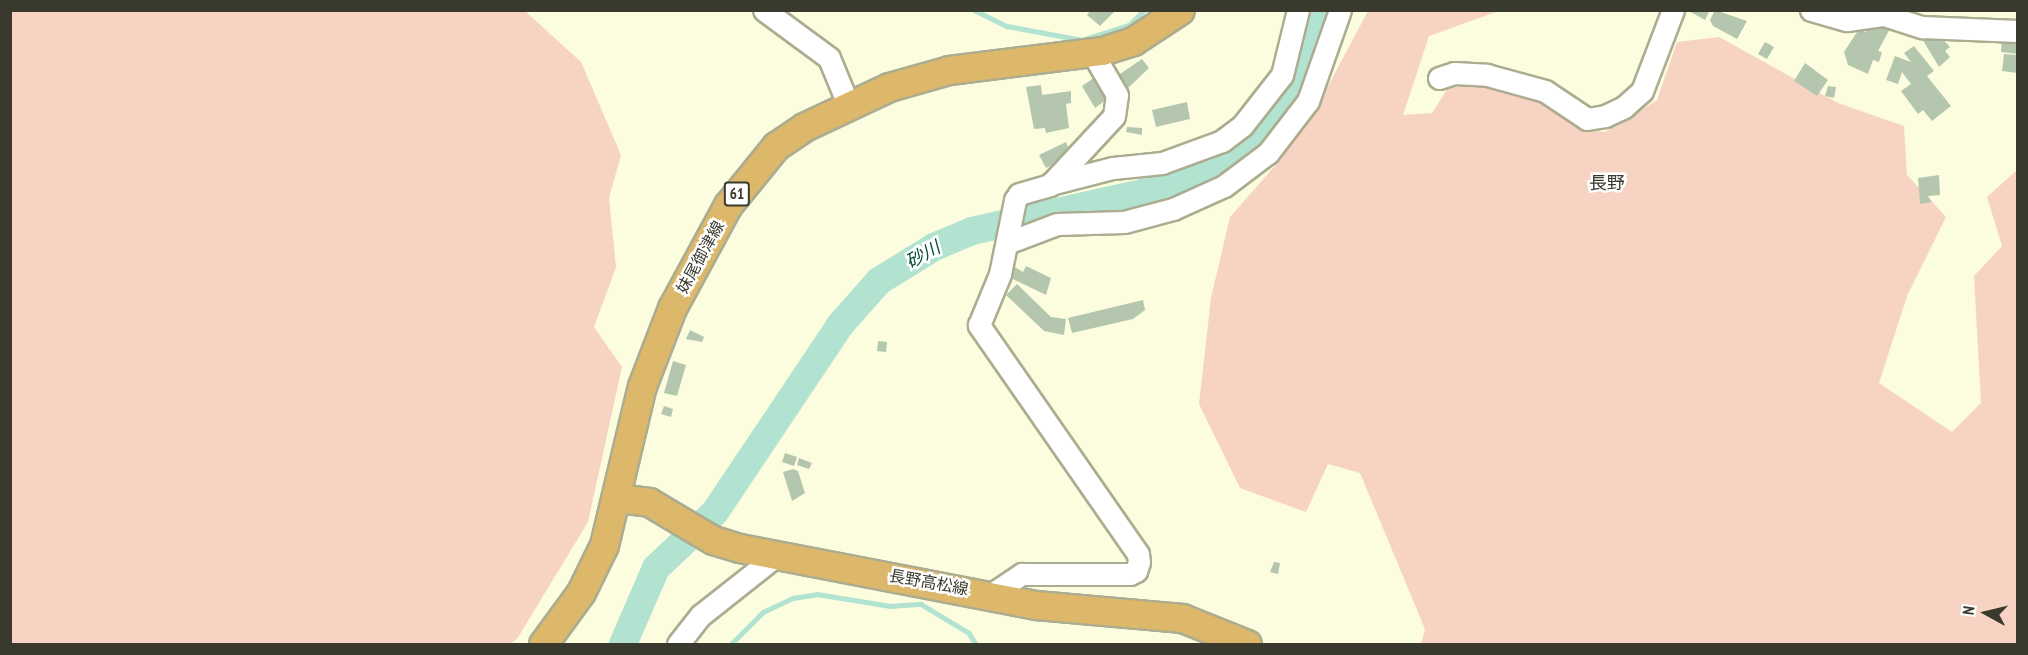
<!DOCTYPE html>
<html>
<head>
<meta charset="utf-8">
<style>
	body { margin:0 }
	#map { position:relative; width:2028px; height:655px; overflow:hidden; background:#fcfddf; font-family:"PT Sans Narrow","Noto Sans JP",sans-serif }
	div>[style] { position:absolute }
	.green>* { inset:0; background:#f7d3c3 }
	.stream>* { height:4.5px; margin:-2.25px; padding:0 2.25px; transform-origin:2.25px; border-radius:2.25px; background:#b1e3d0 }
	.river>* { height:28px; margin:-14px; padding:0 14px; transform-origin:14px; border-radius:14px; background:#b1e3d0 }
	.building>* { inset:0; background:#b4c7ae }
	.roads { filter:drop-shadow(2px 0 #acac90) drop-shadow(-2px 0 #acac90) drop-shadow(0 2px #acac90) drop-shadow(0 -2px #acac90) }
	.minor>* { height:21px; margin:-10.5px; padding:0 10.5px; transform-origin:10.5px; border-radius:10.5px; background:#fff }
	.major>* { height:27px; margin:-13.5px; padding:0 13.5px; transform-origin:13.5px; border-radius:13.5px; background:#ddb86b }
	span { translate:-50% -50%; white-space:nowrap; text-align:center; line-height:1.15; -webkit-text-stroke:5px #fff; paint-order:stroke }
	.shield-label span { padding:2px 4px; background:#fff; border:2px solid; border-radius:4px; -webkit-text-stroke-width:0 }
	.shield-label { font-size:15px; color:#39392d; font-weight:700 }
	.street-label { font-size:16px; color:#39392d }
	.neighbourhood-label { font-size:18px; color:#39392d }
	.water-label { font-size:18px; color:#034937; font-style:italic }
	.frame { position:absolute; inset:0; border:12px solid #39392d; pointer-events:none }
	.north { position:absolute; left:1956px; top:583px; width:60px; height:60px; -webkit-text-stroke:4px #fff; paint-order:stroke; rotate:278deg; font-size:16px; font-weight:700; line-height:24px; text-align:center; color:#39392d }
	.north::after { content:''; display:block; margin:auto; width:21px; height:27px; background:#39392d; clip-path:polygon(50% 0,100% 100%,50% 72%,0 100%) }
</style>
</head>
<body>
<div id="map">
	<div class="green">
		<i style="clip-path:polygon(10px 11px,525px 11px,581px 62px,621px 155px,609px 198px,616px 267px,594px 327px,622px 367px,588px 522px,517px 639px,510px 644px,11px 644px)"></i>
		<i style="clip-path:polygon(1368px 11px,1499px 11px,1429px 36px,1403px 115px,1432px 113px,1448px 88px,1480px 85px,1541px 103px,1581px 129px,1605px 132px,1657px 100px,1677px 42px,1719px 37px,1838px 103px,1904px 126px,1907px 175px,1946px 217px,1907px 296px,1879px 383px,1952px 432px,1981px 403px,1974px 276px,2002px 246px,1987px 197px,2017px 170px,2017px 644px,1421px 644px,1425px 629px,1360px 473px,1328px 464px,1306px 512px,1240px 488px,1199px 404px,1211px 298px,1230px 217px,1282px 158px,1319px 103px)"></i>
	</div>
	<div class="stream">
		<i style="left:974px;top:10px;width:37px;rotate:26deg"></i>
		<i style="left:1007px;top:26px;width:76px;rotate:10.6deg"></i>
		<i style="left:1082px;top:40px;width:49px;rotate:-17.7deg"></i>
		<i style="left:1129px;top:25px;width:21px;rotate:-45deg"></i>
		<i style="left:731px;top:644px;width:45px;rotate:-45deg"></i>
		<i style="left:763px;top:612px;width:33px;rotate:-25deg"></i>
		<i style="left:793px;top:598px;width:24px;rotate:-9deg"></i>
		<i style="left:817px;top:594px;width:74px;rotate:9.3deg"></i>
		<i style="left:890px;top:606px;width:31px;rotate:-4deg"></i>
		<i style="left:921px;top:604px;width:56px;rotate:31.1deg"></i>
		<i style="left:969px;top:633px;width:13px;rotate:58deg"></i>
	</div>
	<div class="river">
		<i style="left:623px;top:644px;width:83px;rotate:-66.5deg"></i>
		<i style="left:656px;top:568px;width:81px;rotate:-43.5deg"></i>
		<i style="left:715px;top:512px;width:225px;rotate:-56.2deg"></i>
		<i style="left:840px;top:325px;width:59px;rotate:-48.4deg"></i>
		<i style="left:879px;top:281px;width:65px;rotate:-31.7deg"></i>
		<i style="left:934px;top:247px;width:41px;rotate:-22.8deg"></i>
		<i style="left:972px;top:231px;width:207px;rotate:-12.6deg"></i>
		<i style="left:1174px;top:186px;width:63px;rotate:-26.6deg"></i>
		<i style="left:1230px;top:158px;width:49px;rotate:-42.5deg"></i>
		<i style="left:1266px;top:125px;width:51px;rotate:-55.4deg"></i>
		<i style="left:1295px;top:83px;width:77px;rotate:-71.8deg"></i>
	</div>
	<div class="building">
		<i style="clip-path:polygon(1091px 10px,1116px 10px,1100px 26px,1087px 15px)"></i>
		<i style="clip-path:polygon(1687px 10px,1710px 10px,1705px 20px)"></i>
		<i style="clip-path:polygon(1715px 10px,1747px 21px,1737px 39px,1713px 26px,1710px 20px)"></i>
		<i style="clip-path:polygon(1868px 25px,1892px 25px,1878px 51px,1882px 52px,1879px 62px,1873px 60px,1868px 74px,1848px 65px,1844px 52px,1859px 29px,1866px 32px)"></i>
		<i style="clip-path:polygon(1921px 37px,1941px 37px,1950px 47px,1945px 51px,1950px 57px,1939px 67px)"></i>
		<i style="clip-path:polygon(2002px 40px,2018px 41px,2018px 54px,2001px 52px)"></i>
		<i style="clip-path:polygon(1765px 42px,1774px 47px,1767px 59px,1758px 54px)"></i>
		<i style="clip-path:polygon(1914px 46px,1934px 71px,1927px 76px,1951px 106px,1932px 121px,1923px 110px,1918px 114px,1901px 91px,1911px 84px,1902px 72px,1898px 84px,1886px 80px,1895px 56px,1911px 62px,1904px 53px)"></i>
		<i style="clip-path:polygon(2004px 54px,2018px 55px,2018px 73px,2002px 71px)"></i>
		<i style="clip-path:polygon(1142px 59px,1149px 68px,1125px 91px,1114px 78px)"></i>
		<i style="clip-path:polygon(1805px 63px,1828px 80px,1817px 96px,1794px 81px)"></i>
		<i style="clip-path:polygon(1095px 77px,1110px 97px,1095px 108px,1082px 86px)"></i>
		<i style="clip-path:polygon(1041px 85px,1042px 95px,1071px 91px,1071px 103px,1066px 104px,1069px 128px,1046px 133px,1045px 128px,1034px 129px,1026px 87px)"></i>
		<i style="clip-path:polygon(1828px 86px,1836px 87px,1834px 98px,1825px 96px)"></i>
		<i style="clip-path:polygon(1187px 102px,1190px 119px,1156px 127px,1152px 110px)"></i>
		<i style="clip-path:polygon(1127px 127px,1142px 128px,1142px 135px,1126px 132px)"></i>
		<i style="clip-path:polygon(1066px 142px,1069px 150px,1063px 154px,1065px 159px,1046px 168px,1039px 155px)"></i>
		<i style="clip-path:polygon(1939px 175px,1940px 195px,1928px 196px,1932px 202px,1920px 204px,1918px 178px)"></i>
		<i style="clip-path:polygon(1026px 266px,1051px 278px,1046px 295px,1009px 277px,1015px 267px,1023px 272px)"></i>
		<i style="clip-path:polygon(1017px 284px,1051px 317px,1066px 319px,1064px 335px,1044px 331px,1006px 295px)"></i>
		<i style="clip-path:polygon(1143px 300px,1145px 310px,1133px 319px,1072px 333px,1068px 318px)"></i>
		<i style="clip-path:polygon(690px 330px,704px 337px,702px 342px,686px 339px)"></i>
		<i style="clip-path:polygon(878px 341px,887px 342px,886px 352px,877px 351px)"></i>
		<i style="clip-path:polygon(673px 361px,686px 365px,677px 396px,664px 393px)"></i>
		<i style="clip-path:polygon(664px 406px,673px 409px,671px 417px,661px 414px)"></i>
		<i style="clip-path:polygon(785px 453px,797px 457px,794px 466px,782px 462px)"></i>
		<i style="clip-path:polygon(799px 458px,812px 463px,809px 469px,797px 465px)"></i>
		<i style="clip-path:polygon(793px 469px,798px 471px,805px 493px,792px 501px,783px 472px)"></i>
		<i style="clip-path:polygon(1274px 562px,1280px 563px,1278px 574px,1270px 572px)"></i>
	</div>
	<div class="roads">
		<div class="minor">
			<i style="left:764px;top:10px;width:81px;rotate:36.4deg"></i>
			<i style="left:829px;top:58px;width:50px;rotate:67.6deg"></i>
			<i style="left:1811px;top:10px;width:37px;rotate:16deg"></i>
			<i style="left:1847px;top:20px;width:37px;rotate:-8deg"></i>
			<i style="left:1884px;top:15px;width:40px;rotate:18deg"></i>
			<i style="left:1922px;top:27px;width:96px;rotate:2.4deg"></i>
			<i style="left:1439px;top:78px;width:16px;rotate:-18deg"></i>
			<i style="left:1454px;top:73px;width:33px;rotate:3deg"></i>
			<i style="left:1487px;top:75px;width:60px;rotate:15.4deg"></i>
			<i style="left:1545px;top:91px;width:50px;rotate:33.7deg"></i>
			<i style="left:1587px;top:119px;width:18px;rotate:-9deg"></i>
			<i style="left:1605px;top:116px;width:21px;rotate:-25deg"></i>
			<i style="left:1624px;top:107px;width:24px;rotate:-42deg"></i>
			<i style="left:1642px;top:91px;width:87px;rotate:-69.1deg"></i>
			<i style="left:1050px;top:184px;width:65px;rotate:-14.3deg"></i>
			<i style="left:1113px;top:168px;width:49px;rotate:-5.8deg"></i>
			<i style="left:1162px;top:163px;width:64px;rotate:-20.1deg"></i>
			<i style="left:1222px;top:141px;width:25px;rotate:-37deg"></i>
			<i style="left:1242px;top:126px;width:65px;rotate:-51.9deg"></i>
			<i style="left:1282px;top:75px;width:67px;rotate:-76.2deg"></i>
			<i style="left:1007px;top:243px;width:53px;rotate:-20.8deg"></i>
			<i style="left:1057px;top:224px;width:67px;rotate:-1.7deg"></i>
			<i style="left:1124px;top:222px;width:51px;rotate:-14.9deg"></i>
			<i style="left:1173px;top:209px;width:56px;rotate:-24.3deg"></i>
			<i style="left:1224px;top:186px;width:55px;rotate:-36.9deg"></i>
			<i style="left:1268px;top:153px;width:66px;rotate:-52.4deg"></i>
			<i style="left:1308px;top:101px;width:96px;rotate:-70.6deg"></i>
			<i style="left:992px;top:594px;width:36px;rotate:-34deg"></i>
			<i style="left:1022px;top:574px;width:108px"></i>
			<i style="left:1130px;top:574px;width:7px;rotate:-27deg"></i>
			<i style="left:1136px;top:571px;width:9px;rotate:-72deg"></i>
			<i style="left:1139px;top:562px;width:8px;rotate:-97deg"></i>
			<i style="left:1138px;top:554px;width:279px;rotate:-124.8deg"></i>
			<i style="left:979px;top:325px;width:55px;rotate:-67.6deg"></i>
			<i style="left:1000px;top:274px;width:76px;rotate:-78.5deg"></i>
			<i style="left:1015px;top:200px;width:7px;rotate:-56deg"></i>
			<i style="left:1019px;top:194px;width:32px;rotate:-16deg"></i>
			<i style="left:1050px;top:185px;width:94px;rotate:-47.2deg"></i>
			<i style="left:1114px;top:116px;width:21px;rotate:-82deg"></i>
			<i style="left:1117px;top:95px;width:50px;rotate:-120.2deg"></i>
			<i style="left:678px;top:644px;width:37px;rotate:-52deg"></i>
			<i style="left:701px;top:615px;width:97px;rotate:-38.3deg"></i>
		</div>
		<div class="major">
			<i style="left:618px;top:498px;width:31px;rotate:7deg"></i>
			<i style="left:649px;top:502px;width:74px;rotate:30.7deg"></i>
			<i style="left:713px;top:540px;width:28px;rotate:17deg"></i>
			<i style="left:740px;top:548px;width:301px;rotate:10.9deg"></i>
			<i style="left:1036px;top:605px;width:147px;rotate:5.1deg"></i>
			<i style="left:1182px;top:618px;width:70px;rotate:21.8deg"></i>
			<i style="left:543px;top:644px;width:64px;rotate:-53.8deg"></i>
			<i style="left:581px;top:592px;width:52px;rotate:-63.9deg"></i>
			<i style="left:604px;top:545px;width:163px;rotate:-76.6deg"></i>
			<i style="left:642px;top:386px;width:84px;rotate:-69deg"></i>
			<i style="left:672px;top:308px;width:117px;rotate:-61.5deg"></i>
			<i style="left:728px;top:205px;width:76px;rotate:-50.9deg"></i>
			<i style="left:776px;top:146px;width:34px;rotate:-34deg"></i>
			<i style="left:804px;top:127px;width:94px;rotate:-25.2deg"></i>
			<i style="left:889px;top:87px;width:62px;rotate:-15.8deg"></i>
			<i style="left:949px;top:70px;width:154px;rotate:-7.1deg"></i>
			<i style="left:1102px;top:51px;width:33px;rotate:-18deg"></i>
			<i style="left:1133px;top:41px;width:56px;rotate:-33.4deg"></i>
		</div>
	</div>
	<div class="shield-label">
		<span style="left:737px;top:194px">61</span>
	</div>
	<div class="street-label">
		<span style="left:700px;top:257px;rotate:-61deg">妹尾御津線</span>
		<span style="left:929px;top:582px;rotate:10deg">長野高松線</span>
	</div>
	<div class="neighbourhood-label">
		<span style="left:1607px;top:183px">長野</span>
	</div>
	<div class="water-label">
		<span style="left:923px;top:255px;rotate:-29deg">砂川</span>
	</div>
	<div class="frame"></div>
	<div class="north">N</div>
</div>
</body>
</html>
